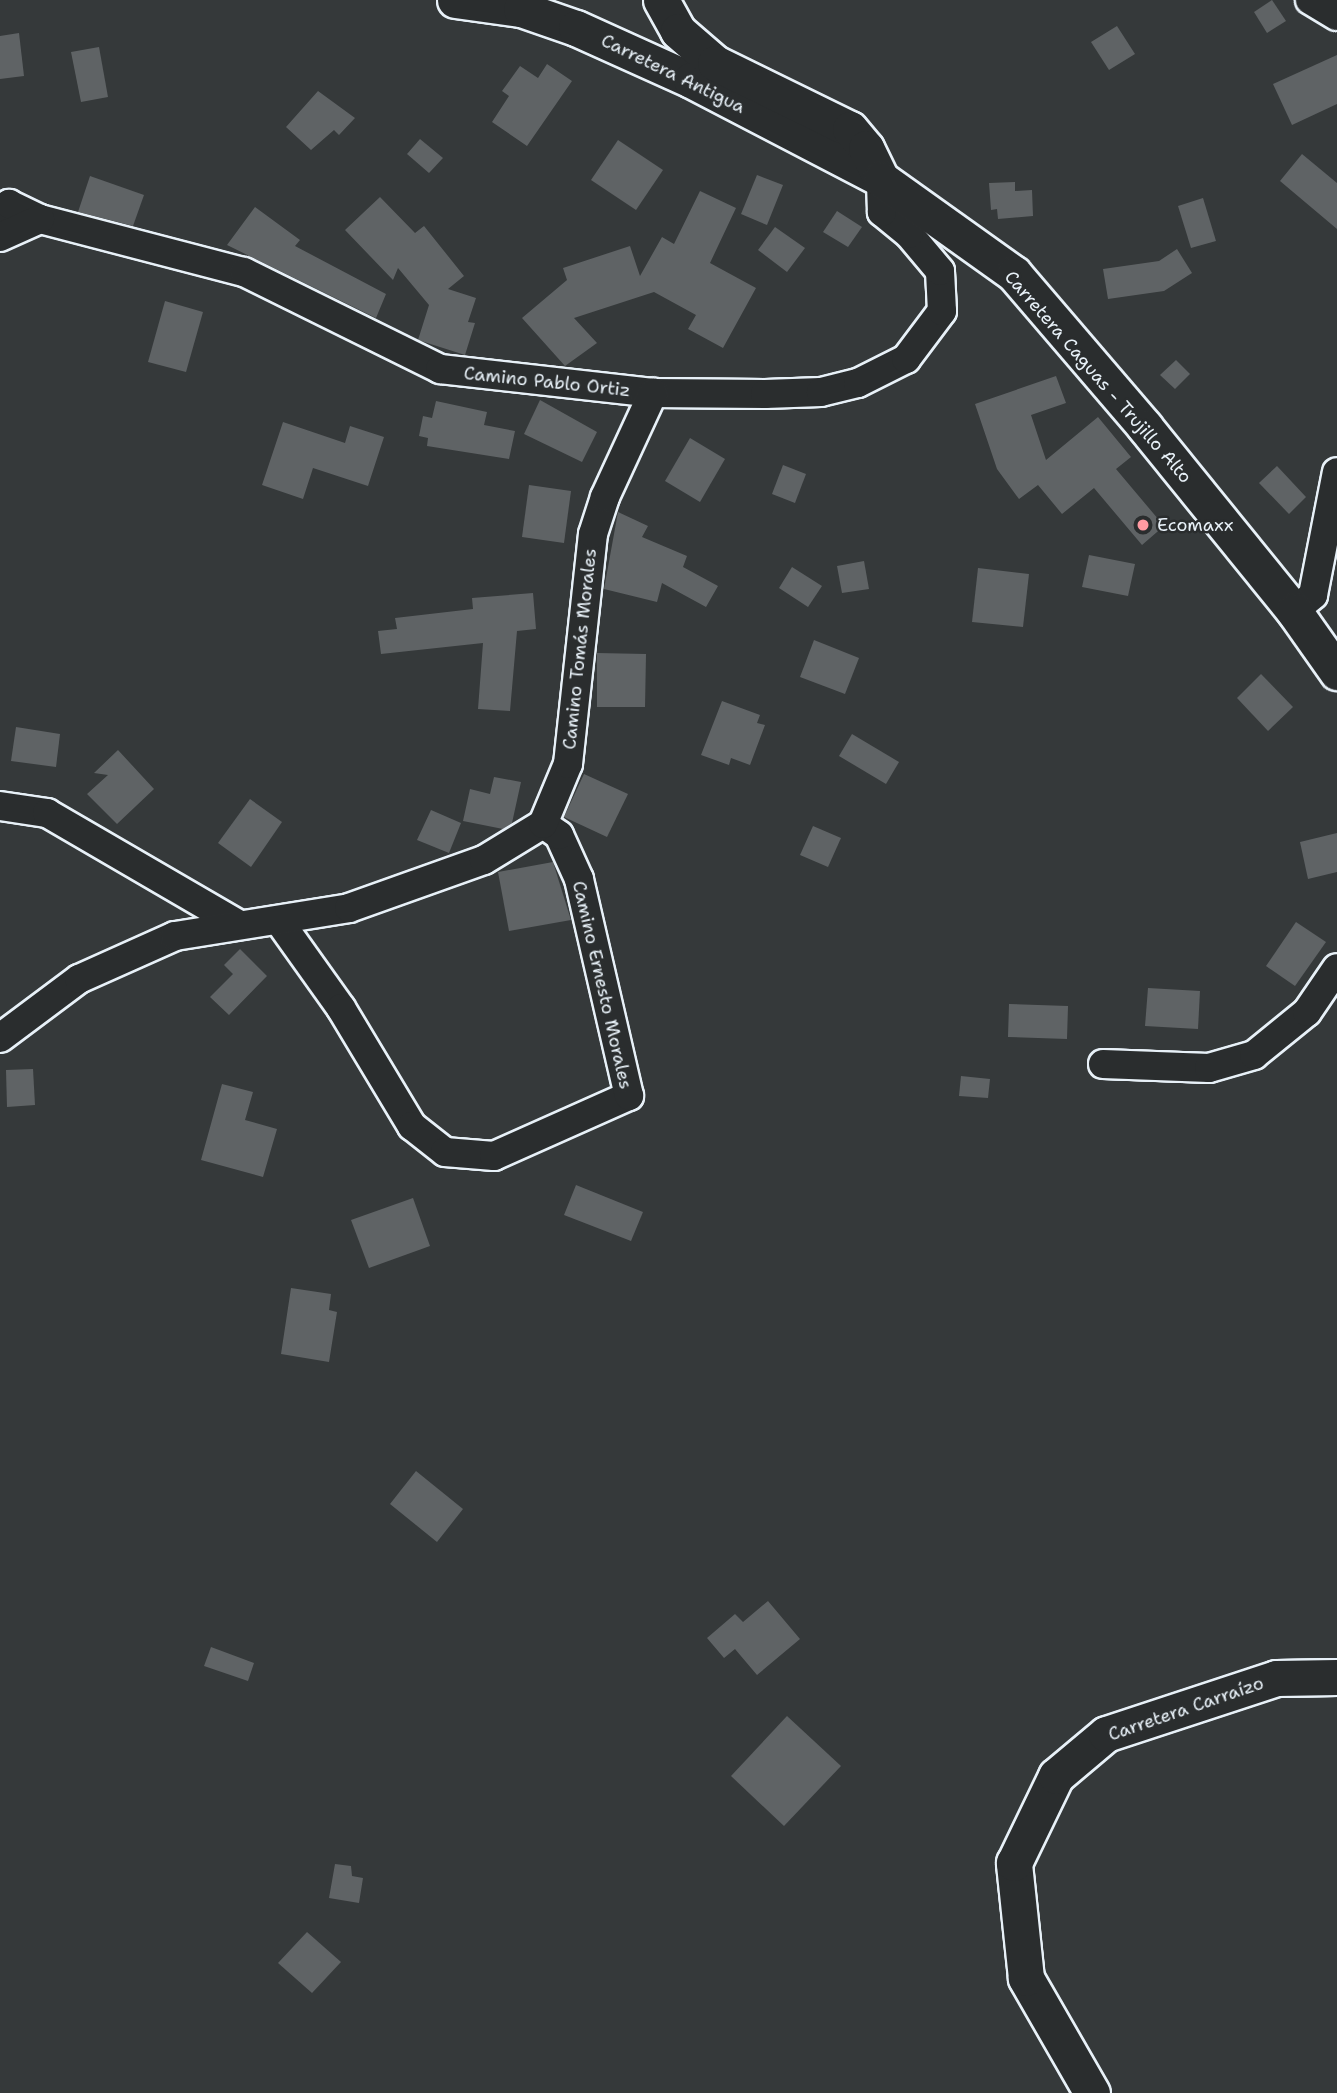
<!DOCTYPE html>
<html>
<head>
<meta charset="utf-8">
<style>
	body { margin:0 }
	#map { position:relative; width:1337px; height:2093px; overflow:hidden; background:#35393a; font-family:"Shantell Sans",sans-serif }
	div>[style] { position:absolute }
	.building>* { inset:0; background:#5f6365 }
	.roads { filter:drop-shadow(2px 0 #e8f1f8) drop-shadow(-2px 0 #e8f1f8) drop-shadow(0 2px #e8f1f8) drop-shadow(0 -2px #e8f1f8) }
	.minor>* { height:28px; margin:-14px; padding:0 14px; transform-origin:14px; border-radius:14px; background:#2a2d2e }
	.tertiary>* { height:35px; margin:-17.5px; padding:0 17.5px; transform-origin:17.5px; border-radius:17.5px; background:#2a2d2e }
	.dots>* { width:19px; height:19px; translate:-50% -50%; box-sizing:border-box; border:4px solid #2a2d2e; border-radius:50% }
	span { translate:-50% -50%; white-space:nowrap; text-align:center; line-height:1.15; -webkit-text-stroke:5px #2a2d2e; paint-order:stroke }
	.street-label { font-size:18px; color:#e8f1f8 }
	.poi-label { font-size:18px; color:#e8f1f8 }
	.left { translate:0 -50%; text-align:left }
</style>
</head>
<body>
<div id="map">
	<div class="building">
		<i style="clip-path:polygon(1272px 0,1286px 21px,1267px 33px,1254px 12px)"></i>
		<i style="clip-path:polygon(1117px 26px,1135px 54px,1109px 70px,1091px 42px)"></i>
		<i style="clip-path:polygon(19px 33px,24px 76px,0 79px,0 36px)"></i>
		<i style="clip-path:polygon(99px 47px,108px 97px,81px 102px,71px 52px)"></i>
		<i style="clip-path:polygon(1337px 55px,1337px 104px,1292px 125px,1273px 84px)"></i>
		<i style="clip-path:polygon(547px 64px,572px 81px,527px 146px,492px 122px,509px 96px,502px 91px,520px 66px,538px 78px)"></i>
		<i style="clip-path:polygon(318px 91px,355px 118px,339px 135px,334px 130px,311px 150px,286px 127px)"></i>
		<i style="clip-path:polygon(420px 139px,443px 158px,429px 173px,407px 154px)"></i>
		<i style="clip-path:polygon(618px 140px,663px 170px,636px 210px,591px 180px)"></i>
		<i style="clip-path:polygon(1302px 154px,1337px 183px,1337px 229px,1280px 181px)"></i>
		<i style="clip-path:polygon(757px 175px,783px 185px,767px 225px,741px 214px)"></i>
		<i style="clip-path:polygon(90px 176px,144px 195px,133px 226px,78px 212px)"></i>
		<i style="clip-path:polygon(1015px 182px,1015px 191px,1032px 190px,1033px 216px,998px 219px,997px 209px,991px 210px,989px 183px)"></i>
		<i style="clip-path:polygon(700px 191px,736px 208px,710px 263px,756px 288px,723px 348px,688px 329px,696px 315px,654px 292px,574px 318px,597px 343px,565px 366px,522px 318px,567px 280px,563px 268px,630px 246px,640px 276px,662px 237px,674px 244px)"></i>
		<i style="clip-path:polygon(380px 197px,415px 233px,424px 226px,464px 276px,448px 289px,476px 298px,468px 322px,475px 323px,465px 355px,418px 340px,429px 305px,398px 268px,393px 280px,345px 230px)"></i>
		<i style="clip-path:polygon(1203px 198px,1216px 241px,1191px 248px,1178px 206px)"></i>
		<i style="clip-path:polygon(255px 207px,300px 240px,295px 246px,386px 294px,376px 318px,227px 245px)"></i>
		<i style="clip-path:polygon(837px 211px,862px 227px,848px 247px,823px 232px)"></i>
		<i style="clip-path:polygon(775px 227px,805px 248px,787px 272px,758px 250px)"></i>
		<i style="clip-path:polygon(1177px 249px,1192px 273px,1164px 291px,1108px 299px,1103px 269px,1159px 261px)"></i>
		<i style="clip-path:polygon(165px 301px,203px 312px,186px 372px,148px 362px)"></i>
		<i style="clip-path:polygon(1176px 360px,1190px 374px,1175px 389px,1160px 375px)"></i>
		<i style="clip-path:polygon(1056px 376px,1066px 403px,1031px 415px,1046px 460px,1098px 417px,1131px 457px,1116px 469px,1164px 526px,1142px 545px,1094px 488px,1062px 514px,1038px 485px,1019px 499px,997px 469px,975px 404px)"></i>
		<i style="clip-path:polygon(540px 400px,597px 432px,582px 462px,524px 434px)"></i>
		<i style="clip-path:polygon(436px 401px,487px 412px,484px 425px,515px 431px,509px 459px,427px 446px,428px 438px,419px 436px,423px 416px,432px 418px)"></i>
		<i style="clip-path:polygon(283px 422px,345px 443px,350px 426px,384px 437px,368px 486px,313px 468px,303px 499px,262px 485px)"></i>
		<i style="clip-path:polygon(690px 438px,725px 459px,700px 502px,665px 481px)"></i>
		<i style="clip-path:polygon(783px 465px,806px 474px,795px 503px,772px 494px)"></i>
		<i style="clip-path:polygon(1277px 466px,1306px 497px,1289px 514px,1259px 483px)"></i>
		<i style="clip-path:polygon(529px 485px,571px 491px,564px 543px,522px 537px)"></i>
		<i style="clip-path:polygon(618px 512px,648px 526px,642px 537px,687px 556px,683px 567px,718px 586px,706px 607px,662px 583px,657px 602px,604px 589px)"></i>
		<i style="clip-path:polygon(1089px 555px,1135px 564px,1128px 596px,1082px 587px)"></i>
		<i style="clip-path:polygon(864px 561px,869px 589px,842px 593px,837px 566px)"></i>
		<i style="clip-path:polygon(792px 567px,822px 586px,808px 607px,779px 588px)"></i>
		<i style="clip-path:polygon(978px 568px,1029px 574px,1023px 627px,972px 622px)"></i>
		<i style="clip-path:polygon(533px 593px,536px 629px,517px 631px,510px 711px,478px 709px,483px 643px,381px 654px,378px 631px,397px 629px,395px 618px,473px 609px,472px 598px)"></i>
		<i style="clip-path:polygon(814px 640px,859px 658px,845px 694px,800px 677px)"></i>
		<i style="clip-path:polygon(597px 653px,646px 654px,645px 707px,597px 707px)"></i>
		<i style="clip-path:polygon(1261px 674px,1293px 707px,1268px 731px,1237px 698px)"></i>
		<i style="clip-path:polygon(722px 701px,760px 715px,757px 723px,765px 725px,750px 765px,731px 758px,729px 765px,701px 755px)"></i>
		<i style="clip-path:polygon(16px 727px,60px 734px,56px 767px,11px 761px)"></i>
		<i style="clip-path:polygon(852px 734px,899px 762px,886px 784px,839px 756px)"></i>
		<i style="clip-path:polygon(118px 750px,154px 789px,117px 824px,87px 794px,108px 775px,94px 773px)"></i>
		<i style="clip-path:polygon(584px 774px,628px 794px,607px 837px,564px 817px)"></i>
		<i style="clip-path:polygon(494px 777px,521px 782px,512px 823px,503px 829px,463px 821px,470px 789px,490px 794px)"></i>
		<i style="clip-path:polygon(250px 799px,282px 822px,251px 867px,218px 843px)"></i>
		<i style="clip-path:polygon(431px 810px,461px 823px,449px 853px,417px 840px)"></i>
		<i style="clip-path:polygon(813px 826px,841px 838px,828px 867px,800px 855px)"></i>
		<i style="clip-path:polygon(1337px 833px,1337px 872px,1308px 879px,1300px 842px)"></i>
		<i style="clip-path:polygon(553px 862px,571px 920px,509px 931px,498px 872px)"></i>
		<i style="clip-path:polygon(1296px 922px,1326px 942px,1295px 986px,1266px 966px)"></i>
		<i style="clip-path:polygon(240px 949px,267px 976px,229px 1015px,210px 997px,233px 974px,224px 965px)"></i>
		<i style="clip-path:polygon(1148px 988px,1200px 991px,1198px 1029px,1145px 1026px)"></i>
		<i style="clip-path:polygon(1009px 1004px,1068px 1006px,1067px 1039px,1008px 1037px)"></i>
		<i style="clip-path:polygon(33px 1069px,35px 1105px,7px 1107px,6px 1070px)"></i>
		<i style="clip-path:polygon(961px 1076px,990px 1079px,988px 1098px,959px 1096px)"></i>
		<i style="clip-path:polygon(222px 1084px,253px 1092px,245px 1120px,277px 1129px,263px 1177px,201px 1160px)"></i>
		<i style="clip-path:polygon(576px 1185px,643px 1212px,631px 1241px,564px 1215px)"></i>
		<i style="clip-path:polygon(413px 1198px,430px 1246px,369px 1268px,351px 1220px)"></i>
		<i style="clip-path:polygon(291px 1288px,331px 1294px,329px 1310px,337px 1312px,329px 1362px,281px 1354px)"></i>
		<i style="clip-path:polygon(416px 1471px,463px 1509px,437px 1542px,390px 1504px)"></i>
		<i style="clip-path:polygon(768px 1601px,800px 1639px,757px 1675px,735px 1649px,724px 1658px,707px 1638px,735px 1614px,743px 1622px)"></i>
		<i style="clip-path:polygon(211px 1647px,254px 1663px,248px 1681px,204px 1666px)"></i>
		<i style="clip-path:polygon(787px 1716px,841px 1766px,784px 1826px,731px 1776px)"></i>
		<i style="clip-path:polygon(335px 1864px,351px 1866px,352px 1876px,363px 1878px,359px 1903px,329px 1898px)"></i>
		<i style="clip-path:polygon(307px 1932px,341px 1962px,312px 1993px,278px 1963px)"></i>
	</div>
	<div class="roads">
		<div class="minor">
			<i style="left:1310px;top:0;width:31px;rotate:31deg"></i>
			<i style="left:0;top:210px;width:11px;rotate:-34deg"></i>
			<i style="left:9px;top:204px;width:34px;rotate:26deg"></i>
			<i style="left:40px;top:219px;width:211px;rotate:14.6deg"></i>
			<i style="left:244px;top:272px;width:219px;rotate:26.3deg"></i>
			<i style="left:440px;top:369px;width:214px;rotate:6.4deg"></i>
			<i style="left:653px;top:393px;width:112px;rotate:0.5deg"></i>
			<i style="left:765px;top:394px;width:56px;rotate:-2deg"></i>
			<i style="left:821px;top:392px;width:38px;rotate:-14deg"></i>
			<i style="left:858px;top:383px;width:54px;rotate:-26.6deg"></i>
			<i style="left:906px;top:359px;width:60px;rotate:-53.1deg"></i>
			<i style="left:942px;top:311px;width:40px;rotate:-92.9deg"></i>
			<i style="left:940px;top:271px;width:48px;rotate:-130deg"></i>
			<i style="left:909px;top:234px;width:35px;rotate:-141deg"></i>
			<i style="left:882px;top:212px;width:33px;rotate:-92deg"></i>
			<i style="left:0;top:237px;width:44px;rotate:-24.2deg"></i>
			<i style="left:1294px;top:611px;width:25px;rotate:-40deg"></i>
			<i style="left:1313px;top:595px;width:125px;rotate:-79deg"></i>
			<i style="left:0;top:806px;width:48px;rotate:8.5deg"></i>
			<i style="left:47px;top:813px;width:221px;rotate:30.2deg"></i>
			<i style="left:279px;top:921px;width:107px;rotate:54.5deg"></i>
			<i style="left:341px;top:1008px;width:138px;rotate:59deg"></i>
			<i style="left:412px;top:1126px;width:42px;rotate:38.2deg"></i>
			<i style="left:445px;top:1152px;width:49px;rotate:4.7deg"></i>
			<i style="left:494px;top:1156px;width:148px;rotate:-24deg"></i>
			<i style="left:629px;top:1096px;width:223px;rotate:-103deg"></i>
			<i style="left:579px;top:879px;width:48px;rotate:-114.4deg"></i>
			<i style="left:559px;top:835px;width:19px;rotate:-145deg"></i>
			<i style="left:0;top:1038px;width:99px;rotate:-36.8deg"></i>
			<i style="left:79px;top:979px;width:105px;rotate:-24.1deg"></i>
			<i style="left:175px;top:936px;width:176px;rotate:-9.1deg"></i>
			<i style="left:349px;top:908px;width:143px;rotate:-19.6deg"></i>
			<i style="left:484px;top:860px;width:69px;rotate:-31.4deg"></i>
			<i style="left:543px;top:824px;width:65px;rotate:-67.4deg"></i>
			<i style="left:568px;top:764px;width:231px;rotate:-83.8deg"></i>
			<i style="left:593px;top:534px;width:39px;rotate:-72deg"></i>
			<i style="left:605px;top:497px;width:115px;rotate:-65.2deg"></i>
			<i style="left:1103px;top:1064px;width:106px;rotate:2.2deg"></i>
			<i style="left:1209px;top:1068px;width:47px;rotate:-16.1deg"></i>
			<i style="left:1254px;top:1055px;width:68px;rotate:-39.1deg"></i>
			<i style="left:1307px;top:1012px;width:53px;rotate:-55.7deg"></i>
		</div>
		<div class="tertiary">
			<i style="left:455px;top:0;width:67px;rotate:7.8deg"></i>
			<i style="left:521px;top:9px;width:58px;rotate:19.1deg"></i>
			<i style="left:576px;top:28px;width:126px;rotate:24.3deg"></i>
			<i style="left:691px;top:80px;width:214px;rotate:27.5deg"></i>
			<i style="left:661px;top:0;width:35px;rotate:61deg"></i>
			<i style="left:678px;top:31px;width:49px;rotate:40.9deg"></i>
			<i style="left:715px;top:63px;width:150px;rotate:26.1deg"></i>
			<i style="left:850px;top:129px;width:25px;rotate:50deg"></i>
			<i style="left:866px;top:148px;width:34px;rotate:64deg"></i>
			<i style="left:881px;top:179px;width:163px;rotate:35.5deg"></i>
			<i style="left:1014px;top:274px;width:201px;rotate:49.4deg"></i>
			<i style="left:1145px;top:427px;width:237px;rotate:51deg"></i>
			<i style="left:1294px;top:611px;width:75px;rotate:54.8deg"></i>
			<i style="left:1092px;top:2093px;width:133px;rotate:-119.9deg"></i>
			<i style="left:1026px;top:1978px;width:116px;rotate:-96deg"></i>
			<i style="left:1014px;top:1863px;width:97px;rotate:-64.2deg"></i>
			<i style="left:1056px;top:1776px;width:65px;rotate:-40deg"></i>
			<i style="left:1106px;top:1734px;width:179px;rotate:-18.2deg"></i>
			<i style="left:1276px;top:1678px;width:61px;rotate:-0.9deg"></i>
		</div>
	</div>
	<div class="dots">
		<i style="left:1143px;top:525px;background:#ff9aa2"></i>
	</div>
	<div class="street-label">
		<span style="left:673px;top:74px;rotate:26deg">Carretera Antigua</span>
		<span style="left:1098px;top:377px;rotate:49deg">Carretera Caguas - Trujillo Alto</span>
		<span style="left:547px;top:382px;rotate:6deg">Camino Pablo Ortiz</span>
		<span style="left:580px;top:649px;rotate:-84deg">Camino Tomás Morales</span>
		<span style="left:602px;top:985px;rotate:77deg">Camino Ernesto Morales</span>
		<span style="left:1186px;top:1709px;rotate:-19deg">Carretera Carraízo</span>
	</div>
	<div class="poi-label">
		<span class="left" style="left:1157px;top:525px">Ecomaxx</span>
	</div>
</div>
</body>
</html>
